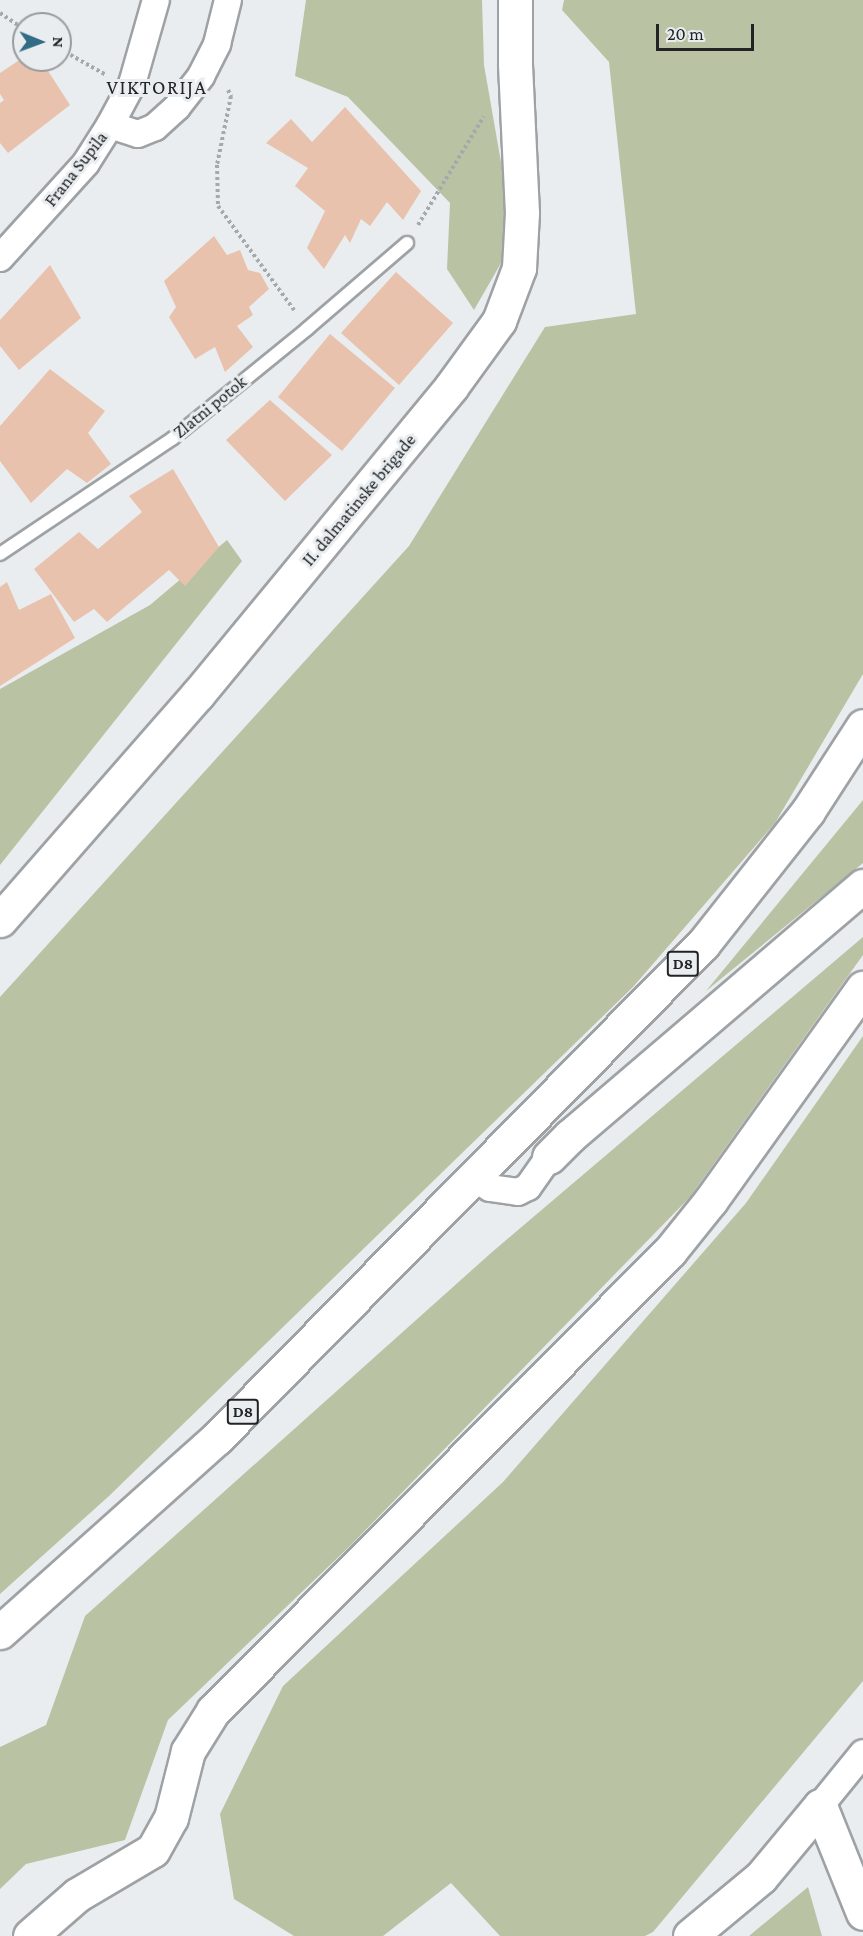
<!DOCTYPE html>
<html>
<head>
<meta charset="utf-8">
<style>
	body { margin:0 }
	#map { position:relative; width:863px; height:1936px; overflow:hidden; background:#e9edf0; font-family:"Crimson Pro",serif }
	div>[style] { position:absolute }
	.green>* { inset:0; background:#b9c3a3 }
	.building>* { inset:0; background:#e8c2ad }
	.path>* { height:4px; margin-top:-2px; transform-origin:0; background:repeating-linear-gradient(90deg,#a6a9ab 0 3px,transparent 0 6px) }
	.roads { filter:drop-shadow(2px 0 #9ea2a5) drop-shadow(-2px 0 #9ea2a5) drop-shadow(0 2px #9ea2a5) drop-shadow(0 -2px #9ea2a5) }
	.lane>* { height:12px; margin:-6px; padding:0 6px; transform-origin:6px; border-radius:6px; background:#fff }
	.street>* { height:26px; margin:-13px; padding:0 13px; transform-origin:13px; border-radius:13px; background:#fff }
	.secondary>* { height:33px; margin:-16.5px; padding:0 16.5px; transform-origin:16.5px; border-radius:16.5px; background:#fff }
	.primary>* { height:33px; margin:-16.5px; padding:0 16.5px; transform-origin:16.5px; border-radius:16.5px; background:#fff }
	span { translate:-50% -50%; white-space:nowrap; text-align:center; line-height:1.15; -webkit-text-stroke:6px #e9edf0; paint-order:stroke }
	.shield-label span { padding:2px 4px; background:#e9edf0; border:2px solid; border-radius:4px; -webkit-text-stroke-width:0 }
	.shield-label { font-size:16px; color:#212324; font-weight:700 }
	.street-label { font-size:18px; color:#212324 }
	.neighbourhood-label { font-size:20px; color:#212324; letter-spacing:1.5px }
	.north { position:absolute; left:12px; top:12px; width:60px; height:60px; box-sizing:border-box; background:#e9edf0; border:2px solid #999c9e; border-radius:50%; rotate:91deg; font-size:16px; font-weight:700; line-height:24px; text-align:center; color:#212324 }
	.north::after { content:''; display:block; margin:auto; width:21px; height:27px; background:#326c85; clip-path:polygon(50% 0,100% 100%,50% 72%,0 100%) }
	.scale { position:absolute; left:656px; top:24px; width:98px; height:27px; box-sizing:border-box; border:3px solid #212324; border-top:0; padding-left:8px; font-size:18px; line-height:21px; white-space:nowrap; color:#212324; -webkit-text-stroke:4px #e9edf0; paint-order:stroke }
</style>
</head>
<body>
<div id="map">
	<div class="green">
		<i style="clip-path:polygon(306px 0,482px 0,484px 65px,509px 208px,512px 244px,474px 310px,447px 269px,450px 203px,348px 97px,295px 76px)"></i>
		<i style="clip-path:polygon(564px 0,863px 0,863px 674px,775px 823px,633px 987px,109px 1496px,0 1594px,0 997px,409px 546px,545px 327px,636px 314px,609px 62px,562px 10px)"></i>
		<i style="clip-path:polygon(227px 540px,242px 561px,0 865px,0 689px,150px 605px)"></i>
		<i style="clip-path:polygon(863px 800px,863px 863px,706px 991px)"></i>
		<i style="clip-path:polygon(863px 937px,863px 955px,690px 1197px,351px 1545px,168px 1720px,125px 1840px,26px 1864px,0 1889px,0 1747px,46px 1725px,85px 1616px,491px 1253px)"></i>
		<i style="clip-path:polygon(863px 1036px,863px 1681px,653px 1932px,645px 1936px,500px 1936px,451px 1883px,383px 1936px,294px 1936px,234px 1899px,220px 1814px,283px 1686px,503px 1482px,746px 1203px)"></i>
		<i style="clip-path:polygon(808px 1887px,822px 1936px,749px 1936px)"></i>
	</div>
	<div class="building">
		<i style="clip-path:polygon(24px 57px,24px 60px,41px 60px,70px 105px,8px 153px,0 143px,0 103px,4px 100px,0 94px,0 73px)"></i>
		<i style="clip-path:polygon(345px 107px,421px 191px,403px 220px,387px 202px,370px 226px,361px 219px,350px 243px,345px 235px,324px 269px,307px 248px,325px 211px,295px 186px,308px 168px,266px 143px,291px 119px,312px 142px)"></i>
		<i style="clip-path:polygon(214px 236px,227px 255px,240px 250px,248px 270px,260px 273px,269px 289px,249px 307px,253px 315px,237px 326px,253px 347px,225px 372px,215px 347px,195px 359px,169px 317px,176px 307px,164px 281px)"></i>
		<i style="clip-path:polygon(50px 265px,81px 318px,19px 370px,0 346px,0 320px)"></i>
		<i style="clip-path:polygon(396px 272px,453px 323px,399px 385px,341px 333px)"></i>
		<i style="clip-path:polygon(330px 334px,395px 388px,342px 451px,278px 397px)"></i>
		<i style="clip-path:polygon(50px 369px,105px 411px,88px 433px,111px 464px,87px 483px,67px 469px,31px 503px,0 461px,0 426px)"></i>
		<i style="clip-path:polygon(270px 400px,332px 455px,285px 501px,226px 440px)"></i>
		<i style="clip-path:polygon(173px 469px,219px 547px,185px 586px,169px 570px,107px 622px,94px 609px,74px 622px,34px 569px,79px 532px,98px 549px,142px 512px,129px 496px)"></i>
		<i style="clip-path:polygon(7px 582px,19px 610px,51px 594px,75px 638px,0 686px,0 587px)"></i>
	</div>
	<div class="path">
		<i style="left:0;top:13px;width:29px;rotate:34deg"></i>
		<i style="left:60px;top:49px;width:53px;rotate:29.5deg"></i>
		<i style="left:228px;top:90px;width:7px;rotate:63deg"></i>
		<i style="left:231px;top:96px;width:70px;rotate:101.5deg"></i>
		<i style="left:217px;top:165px;width:41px;rotate:88.6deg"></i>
		<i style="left:218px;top:206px;width:129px;rotate:53.8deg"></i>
		<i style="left:418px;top:225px;width:127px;rotate:-58.8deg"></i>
	</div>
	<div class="roads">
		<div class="lane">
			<i style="left:0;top:554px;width:208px;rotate:-33.8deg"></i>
			<i style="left:173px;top:438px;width:173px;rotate:-39.1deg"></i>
			<i style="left:307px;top:329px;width:132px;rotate:-40.7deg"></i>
		</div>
		<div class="street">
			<i style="left:110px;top:125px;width:29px;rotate:18deg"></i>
			<i style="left:138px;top:134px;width:18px;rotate:-22deg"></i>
			<i style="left:155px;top:127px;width:30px;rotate:-42deg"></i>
			<i style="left:177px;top:107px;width:39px;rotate:-52deg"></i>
			<i style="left:201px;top:76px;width:36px;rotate:-63deg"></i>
			<i style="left:217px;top:44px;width:45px;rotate:-76deg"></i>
			<i style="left:0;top:258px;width:128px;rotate:-47.8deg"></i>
			<i style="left:86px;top:163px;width:45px;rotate:-57.7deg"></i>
			<i style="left:110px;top:125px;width:47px;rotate:-61.8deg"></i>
			<i style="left:132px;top:84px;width:87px;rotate:-74.1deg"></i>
			<i style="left:473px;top:1177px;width:20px;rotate:33deg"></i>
			<i style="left:490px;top:1188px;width:28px;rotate:8deg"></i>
			<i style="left:518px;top:1192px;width:11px;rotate:-27deg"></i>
			<i style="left:528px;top:1187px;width:37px;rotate:-55deg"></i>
			<i style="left:820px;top:1806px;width:68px;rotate:-50.9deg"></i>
		</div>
		<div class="secondary">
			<i style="left:0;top:920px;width:300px;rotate:-48.8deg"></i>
			<i style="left:198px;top:694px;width:398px;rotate:-50.5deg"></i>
			<i style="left:451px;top:387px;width:82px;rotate:-54deg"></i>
			<i style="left:499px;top:321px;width:57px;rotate:-69.3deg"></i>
			<i style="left:519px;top:268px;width:55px;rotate:-86.9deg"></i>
			<i style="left:522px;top:213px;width:150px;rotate:-92.7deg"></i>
			<i style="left:515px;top:63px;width:63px;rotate:-90deg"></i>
			<i style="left:549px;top:1157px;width:30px;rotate:-45deg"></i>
			<i style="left:570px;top:1136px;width:385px;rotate:-40.5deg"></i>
			<i style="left:30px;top:1936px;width:62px;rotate:-41.1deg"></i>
			<i style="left:77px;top:1895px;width:88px;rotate:-30.6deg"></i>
			<i style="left:153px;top:1850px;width:37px;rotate:-61deg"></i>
			<i style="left:171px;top:1818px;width:69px;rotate:-75.8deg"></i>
			<i style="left:188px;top:1751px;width:47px;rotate:-58deg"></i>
			<i style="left:213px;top:1711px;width:648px;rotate:-45.19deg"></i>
			<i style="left:670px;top:1251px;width:65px;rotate:-51.2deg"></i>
			<i style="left:711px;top:1200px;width:261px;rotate:-54.4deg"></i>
			<i style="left:690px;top:1936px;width:92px;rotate:-39.7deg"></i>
			<i style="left:761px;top:1877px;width:92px;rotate:-50.3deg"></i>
			<i style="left:820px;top:1806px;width:115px;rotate:68.1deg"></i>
		</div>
		<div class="primary">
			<i style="left:0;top:1632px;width:291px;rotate:-41.8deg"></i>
			<i style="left:217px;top:1438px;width:693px;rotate:-45.47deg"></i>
			<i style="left:703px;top:944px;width:169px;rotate:-51.7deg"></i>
			<i style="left:808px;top:811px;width:101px;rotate:-57.1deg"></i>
		</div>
	</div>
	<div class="shield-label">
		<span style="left:683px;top:964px">D8</span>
		<span style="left:243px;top:1412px">D8</span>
	</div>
	<div class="street-label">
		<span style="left:76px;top:169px;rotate:-52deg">Frana Supila</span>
		<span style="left:210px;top:407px;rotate:-39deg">Zlatni potok</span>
		<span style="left:359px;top:500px;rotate:-50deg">II. dalmatinske brigade</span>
	</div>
	<div class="neighbourhood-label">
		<span style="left:157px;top:87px">VIKTORIJA</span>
	</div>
	<div class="north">N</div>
	<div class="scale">20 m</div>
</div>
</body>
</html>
